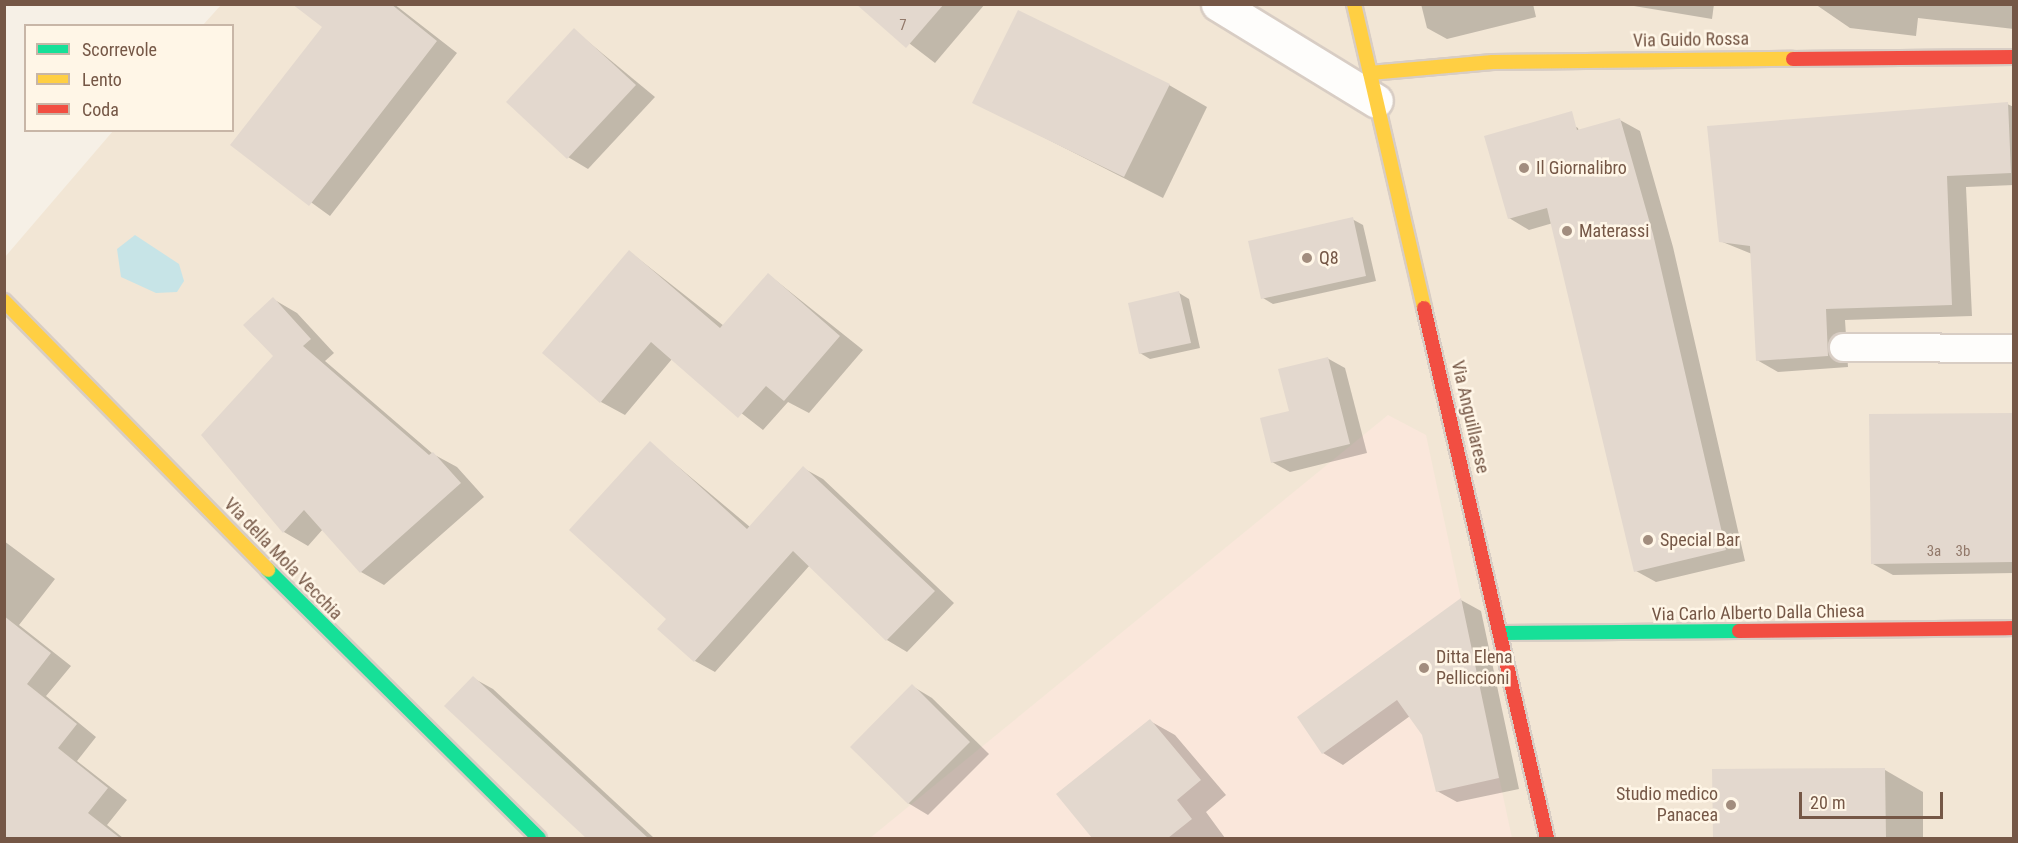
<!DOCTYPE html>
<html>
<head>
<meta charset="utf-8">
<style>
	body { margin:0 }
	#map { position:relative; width:2018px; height:843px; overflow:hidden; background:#f6f0e6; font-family:"Roboto Condensed",sans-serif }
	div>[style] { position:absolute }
	.residential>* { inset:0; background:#f2e6d5 }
	.commercial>* { inset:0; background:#fae7db }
	.water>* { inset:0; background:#c7e4e7 }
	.shadow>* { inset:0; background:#0003 }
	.building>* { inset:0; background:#e3d8ce }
	.roads { filter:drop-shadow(2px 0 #d8cdc4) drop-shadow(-2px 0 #d8cdc4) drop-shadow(0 2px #d8cdc4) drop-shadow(0 -2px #d8cdc4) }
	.lane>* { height:27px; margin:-13.5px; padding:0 13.5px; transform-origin:13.5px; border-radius:13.5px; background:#fefdfb }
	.street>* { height:33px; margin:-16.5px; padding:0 16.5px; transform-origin:16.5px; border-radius:16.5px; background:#fefdfb }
	.fast>* { height:14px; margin:-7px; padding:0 7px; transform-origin:7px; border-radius:7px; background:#16e098 }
	.slow>* { height:14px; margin:-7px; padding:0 7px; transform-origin:7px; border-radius:7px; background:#ffcf43 }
	.jam>* { height:14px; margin:-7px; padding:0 7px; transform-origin:7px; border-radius:7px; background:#f24e42 }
	.dots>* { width:16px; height:16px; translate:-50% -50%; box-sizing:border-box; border:3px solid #fff6e7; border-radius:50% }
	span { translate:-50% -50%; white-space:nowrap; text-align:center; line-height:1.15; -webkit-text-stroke:5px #fff6e7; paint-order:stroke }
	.number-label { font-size:15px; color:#92796a }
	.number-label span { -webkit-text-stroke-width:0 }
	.street-label { font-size:18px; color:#755746 }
	.poi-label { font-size:18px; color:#755746 }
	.left { translate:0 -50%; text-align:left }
	.right { translate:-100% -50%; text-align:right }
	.frame { position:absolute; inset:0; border:6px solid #755746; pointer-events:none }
	.legend { position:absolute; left:24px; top:24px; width:210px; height:108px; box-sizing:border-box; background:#fff6e7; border:2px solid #c8b6a7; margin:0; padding:8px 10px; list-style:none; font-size:18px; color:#755746 }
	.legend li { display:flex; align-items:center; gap:12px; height:30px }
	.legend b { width:30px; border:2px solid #c8b6a7 }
	.scale { position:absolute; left:1799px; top:792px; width:144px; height:27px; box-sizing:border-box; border:3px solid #755746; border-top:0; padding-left:8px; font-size:18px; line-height:21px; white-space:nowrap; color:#755746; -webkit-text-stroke:4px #fff6e7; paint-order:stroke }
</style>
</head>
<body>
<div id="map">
	<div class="residential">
		<i style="clip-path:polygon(221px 5px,2013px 5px,2013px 838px,5px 838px,5px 257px,113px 131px,232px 130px,232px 26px,203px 25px)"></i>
	</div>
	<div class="commercial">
		<i style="clip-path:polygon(1388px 415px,1426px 435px,1512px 838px,870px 838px)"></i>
	</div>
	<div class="water">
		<i style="clip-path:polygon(135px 235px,179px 264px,184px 281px,177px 292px,156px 293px,121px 277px,117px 249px)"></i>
	</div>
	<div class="shadow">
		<i style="clip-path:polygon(319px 4px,394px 4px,457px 53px,330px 216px,232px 145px,324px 27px)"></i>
		<i style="clip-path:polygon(858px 4px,985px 4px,935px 63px)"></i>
		<i style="clip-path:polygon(1421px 4px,1533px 4px,1536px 17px,1447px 39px,1427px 28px)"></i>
		<i style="clip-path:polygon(1622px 4px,1714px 4px,1712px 19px)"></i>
		<i style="clip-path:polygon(1815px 4px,2014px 4px,2014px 29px,1918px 18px,1916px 36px,1850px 28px)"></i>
		<i style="clip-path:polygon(574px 30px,655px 97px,588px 169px,568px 157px)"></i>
		<i style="clip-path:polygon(1169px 85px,1207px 107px,1163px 198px,974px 102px)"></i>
		<i style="clip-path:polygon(2007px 104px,2014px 107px,2014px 185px,1966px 187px,1972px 316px,1845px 320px,1848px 367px,1778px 372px,1757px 360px,1752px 254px,1720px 241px)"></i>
		<i style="clip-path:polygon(1558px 117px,1578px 128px,1585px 157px,1620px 120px,1640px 131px,1673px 247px,1745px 561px,1656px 582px,1636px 571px,1577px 216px,1529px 230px,1509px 218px)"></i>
		<i style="clip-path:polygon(1352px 219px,1363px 225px,1376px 281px,1273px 304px,1263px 298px)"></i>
		<i style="clip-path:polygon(630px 252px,724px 326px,769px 275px,863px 350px,809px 413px,788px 402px,763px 430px,672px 359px,625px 415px,601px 402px)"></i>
		<i style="clip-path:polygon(1179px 293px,1189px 299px,1200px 348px,1150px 359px,1140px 353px)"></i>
		<i style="clip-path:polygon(273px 299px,297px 313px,334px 353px,325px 361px,433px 454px,457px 467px,484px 497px,384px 585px,361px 572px,323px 529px,308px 546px,284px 532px,203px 435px,275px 356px)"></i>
		<i style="clip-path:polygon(1327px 358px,1345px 368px,1367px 453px,1290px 472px,1272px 462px)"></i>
		<i style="clip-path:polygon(2014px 414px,2014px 573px,1893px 575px,1873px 564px,1871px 416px)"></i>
		<i style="clip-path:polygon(650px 443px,750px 527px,803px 468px,823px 479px,954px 603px,907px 652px,887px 640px,810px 565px,715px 672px,695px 661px,669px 619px)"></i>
		<i style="clip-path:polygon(4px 541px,55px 579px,19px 625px,71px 666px,46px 696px,96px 737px,77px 761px,127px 800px,107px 825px,123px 838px,10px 838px,4px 834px)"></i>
		<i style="clip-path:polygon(1461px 600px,1481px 611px,1519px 789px,1457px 802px,1437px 791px,1424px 734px,1410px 716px,1343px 765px,1323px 753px,1299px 718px)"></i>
		<i style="clip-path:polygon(473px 678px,493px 689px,654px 838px,588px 838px,446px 706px)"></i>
		<i style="clip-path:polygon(912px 686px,932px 698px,989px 754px,928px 815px,908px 803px)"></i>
		<i style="clip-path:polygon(1150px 721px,1175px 735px,1226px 795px,1206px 812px,1225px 838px,1094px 838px,1059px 794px)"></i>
		<i style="clip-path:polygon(1714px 770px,1885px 770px,1923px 792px,1923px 838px,1714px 838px)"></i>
	</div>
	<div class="building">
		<i style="clip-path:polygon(292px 4px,391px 4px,437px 41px,309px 206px,230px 145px,322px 27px)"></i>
		<i style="clip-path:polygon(856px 4px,944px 4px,906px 48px)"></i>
		<i style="clip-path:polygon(1018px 10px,1170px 84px,1124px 177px,972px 103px)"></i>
		<i style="clip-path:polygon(574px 28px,636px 85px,567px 159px,506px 102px)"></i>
		<i style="clip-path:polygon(2008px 102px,2011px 173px,1947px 176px,1952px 305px,1826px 309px,1828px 356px,1756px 361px,1750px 246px,1719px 242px,1707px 126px)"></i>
		<i style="clip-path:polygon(1572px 111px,1577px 130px,1620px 118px,1653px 234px,1726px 550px,1634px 572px,1547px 208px,1508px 219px,1484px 136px)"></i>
		<i style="clip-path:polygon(1353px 217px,1366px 276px,1261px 299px,1248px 241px)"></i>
		<i style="clip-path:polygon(629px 250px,720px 328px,768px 273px,840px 336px,784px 401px,766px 386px,738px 418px,651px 342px,600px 403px,542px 353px)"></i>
		<i style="clip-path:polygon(1179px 291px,1191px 343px,1139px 354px,1128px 303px)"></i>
		<i style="clip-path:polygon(273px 297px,311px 339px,303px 346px,429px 455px,433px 452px,461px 483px,360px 573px,304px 510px,283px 533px,201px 435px,273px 356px,243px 325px)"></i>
		<i style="clip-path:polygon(1328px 357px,1350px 444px,1271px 463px,1260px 418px,1289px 411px,1278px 369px)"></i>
		<i style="clip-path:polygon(2013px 413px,2013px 562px,1871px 564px,1869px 414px)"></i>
		<i style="clip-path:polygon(650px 441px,747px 529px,803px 466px,935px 591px,886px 641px,793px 551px,694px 662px,657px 629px,666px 619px,569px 530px)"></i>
		<i style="clip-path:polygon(1461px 598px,1499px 778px,1436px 792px,1422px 735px,1397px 700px,1322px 754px,1297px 717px)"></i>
		<i style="clip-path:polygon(4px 616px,51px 653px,27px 684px,77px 724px,58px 748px,108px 788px,88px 813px,120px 838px,4px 838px)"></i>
		<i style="clip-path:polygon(473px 676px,648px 838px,586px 838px,444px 706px)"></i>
		<i style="clip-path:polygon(912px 684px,970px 742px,908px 804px,850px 747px)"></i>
		<i style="clip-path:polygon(1150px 719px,1201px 780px,1177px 800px,1192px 819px,1168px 838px,1092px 838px,1056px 794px)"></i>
		<i style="clip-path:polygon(1885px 768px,1886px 838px,1713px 838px,1712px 769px)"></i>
	</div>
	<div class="roads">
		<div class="lane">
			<i style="left:1843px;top:347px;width:171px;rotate:0.3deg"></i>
		</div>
		<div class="street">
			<i style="left:1218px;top:4px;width:185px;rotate:31.5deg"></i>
		</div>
		<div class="fast">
			<i style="left:268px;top:570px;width:381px;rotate:44.7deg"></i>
			<i style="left:1503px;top:633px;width:236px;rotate:-0.5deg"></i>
		</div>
		<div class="slow">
			<i style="left:1354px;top:4px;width:312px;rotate:77deg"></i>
			<i style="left:1370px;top:73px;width:123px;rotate:-5.1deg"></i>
			<i style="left:1493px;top:62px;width:300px;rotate:-0.6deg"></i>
			<i style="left:4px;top:301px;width:377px;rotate:45.5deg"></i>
		</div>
		<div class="jam">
			<i style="left:1793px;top:59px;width:221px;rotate:-0.5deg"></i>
			<i style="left:1424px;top:308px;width:544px;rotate:76.93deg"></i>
			<i style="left:1739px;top:631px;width:275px;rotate:-0.6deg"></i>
		</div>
	</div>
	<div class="dots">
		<i style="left:1524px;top:168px;background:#a28d7e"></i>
		<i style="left:1567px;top:231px;background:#a28d7e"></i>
		<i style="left:1307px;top:258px;background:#a28d7e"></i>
		<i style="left:1648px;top:540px;background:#a28d7e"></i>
		<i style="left:1424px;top:668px;background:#a28d7e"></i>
		<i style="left:1731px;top:805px;background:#a28d7e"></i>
	</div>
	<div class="number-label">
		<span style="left:903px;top:26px">7</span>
		<span style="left:1934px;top:552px">3a</span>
		<span style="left:1963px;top:552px">3b</span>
	</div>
	<div class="street-label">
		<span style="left:1691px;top:40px;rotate:-1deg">Via Guido Rossa</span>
		<span style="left:1470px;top:417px;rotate:77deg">Via Anguillarese</span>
		<span style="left:283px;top:559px;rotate:46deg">Via della Mola Vecchia</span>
		<span style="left:1758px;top:613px;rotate:-1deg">Via Carlo Alberto Dalla Chiesa</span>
	</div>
	<div class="poi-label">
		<span class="left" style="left:1536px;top:168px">Il Giornalibro</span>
		<span class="left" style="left:1579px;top:231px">Materassi</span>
		<span class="left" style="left:1319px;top:258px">Q8</span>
		<span class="left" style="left:1660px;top:540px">Special Bar</span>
		<span class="left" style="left:1436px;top:668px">Ditta Elena<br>Pelliccioni</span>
		<span class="right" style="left:1718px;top:805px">Studio medico<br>Panacea</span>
	</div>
	<div class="frame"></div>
	<ul class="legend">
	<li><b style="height:8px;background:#16e098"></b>Scorrevole</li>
	<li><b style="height:8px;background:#ffcf43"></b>Lento</li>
	<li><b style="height:8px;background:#f24e42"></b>Coda</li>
	</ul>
	<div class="scale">20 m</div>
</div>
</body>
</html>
